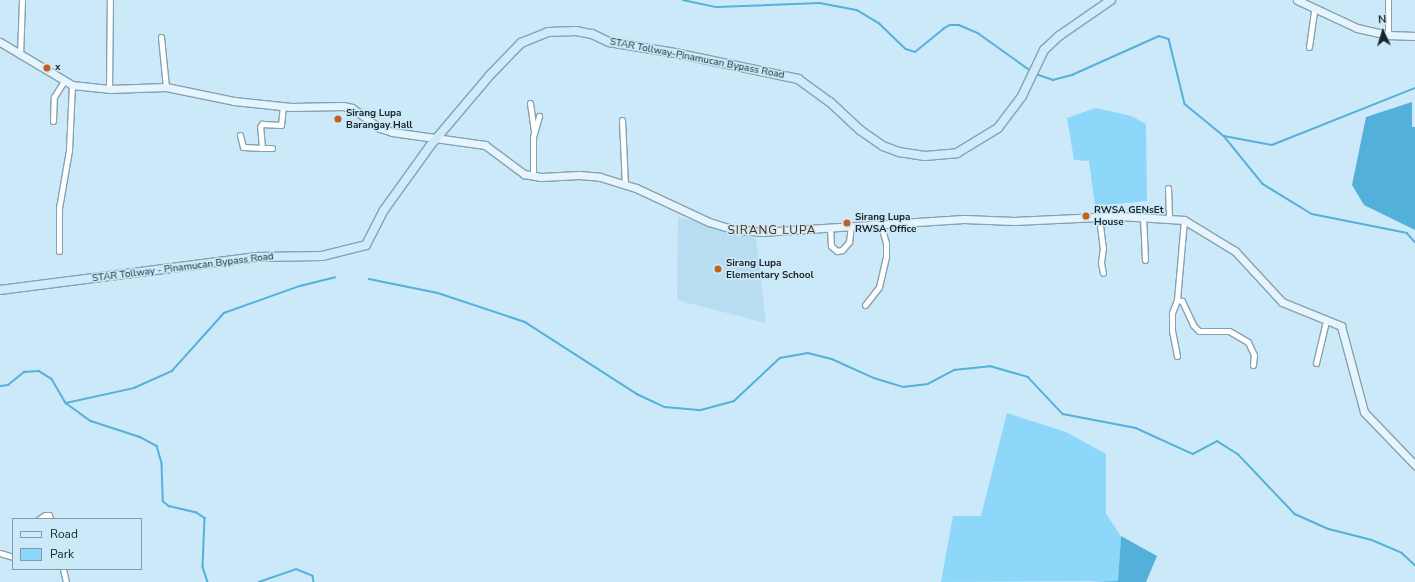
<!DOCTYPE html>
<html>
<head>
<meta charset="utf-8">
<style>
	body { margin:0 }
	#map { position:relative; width:1415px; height:582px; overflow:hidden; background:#cbe9f8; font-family:"Nunito Sans",sans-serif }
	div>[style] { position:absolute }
	.built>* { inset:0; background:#b8dcf0 }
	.green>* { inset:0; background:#8dd7fa }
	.forest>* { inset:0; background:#53b0da }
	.stream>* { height:1.5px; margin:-0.75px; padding:0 0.75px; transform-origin:0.75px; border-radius:0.75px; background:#54b1da }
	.roads { filter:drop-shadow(1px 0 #86a2b0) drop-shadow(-1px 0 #86a2b0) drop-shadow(0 1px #86a2b0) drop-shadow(0 -1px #86a2b0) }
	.street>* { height:5px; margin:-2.5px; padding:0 2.5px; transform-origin:2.5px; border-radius:2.5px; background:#fff }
	.secondary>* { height:7px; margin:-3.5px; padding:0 3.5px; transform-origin:3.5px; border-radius:3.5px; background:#e6f5fd }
	.primary>* { height:8px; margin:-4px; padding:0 4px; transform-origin:4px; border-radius:4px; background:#cdebfb }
	.dots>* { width:11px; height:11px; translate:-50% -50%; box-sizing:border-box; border:2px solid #cbe9f8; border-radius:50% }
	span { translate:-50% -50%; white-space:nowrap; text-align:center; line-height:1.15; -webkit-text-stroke:3px #cbe9f8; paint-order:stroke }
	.street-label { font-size:10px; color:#192429 }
	.poi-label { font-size:10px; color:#192429; font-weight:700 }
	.left { translate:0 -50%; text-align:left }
	.quarter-label { font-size:12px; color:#58290a; letter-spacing:1px }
	.legend { position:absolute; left:12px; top:518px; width:130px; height:52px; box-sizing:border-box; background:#cbe9f8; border:1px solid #849aa5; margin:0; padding:5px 7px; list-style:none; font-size:12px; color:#192429 }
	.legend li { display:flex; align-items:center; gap:8px; height:20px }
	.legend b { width:20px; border:1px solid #849aa5 }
	.north { position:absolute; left:1363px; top:12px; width:40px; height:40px; -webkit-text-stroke:3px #cbe9f8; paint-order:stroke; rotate:356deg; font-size:11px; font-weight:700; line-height:16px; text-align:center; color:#192429 }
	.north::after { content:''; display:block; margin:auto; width:14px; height:18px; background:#192429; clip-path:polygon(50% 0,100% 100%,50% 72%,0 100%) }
</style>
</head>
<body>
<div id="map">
	<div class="built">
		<i style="clip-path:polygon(678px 217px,756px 238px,766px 323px,677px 300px)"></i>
	</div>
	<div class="green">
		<i style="clip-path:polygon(1096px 108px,1131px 116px,1146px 124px,1147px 201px,1095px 206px,1089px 161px,1074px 160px,1067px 118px)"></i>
		<i style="clip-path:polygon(1007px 413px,1066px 432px,1106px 454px,1106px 514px,1121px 536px,1118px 581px,941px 582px,953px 516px,981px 516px)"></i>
	</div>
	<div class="forest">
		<i style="clip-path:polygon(1412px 102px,1412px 127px,1415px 127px,1415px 230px,1364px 205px,1352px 185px,1366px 117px)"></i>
		<i style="clip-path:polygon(1121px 536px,1157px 556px,1146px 582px,1091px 582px,1118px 581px)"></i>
	</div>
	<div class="stream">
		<i style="left:683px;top:0;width:35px;rotate:12deg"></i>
		<i style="left:717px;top:7px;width:103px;rotate:-2.2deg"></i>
		<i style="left:820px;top:3px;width:38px;rotate:11deg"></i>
		<i style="left:857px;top:10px;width:26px;rotate:31deg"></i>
		<i style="left:879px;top:23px;width:37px;rotate:44deg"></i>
		<i style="left:906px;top:49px;width:9px;rotate:18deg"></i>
		<i style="left:915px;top:52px;width:36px;rotate:-39deg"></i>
		<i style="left:943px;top:29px;width:8px;rotate:-30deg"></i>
		<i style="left:950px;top:25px;width:9px"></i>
		<i style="left:959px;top:25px;width:21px;rotate:23deg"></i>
		<i style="left:978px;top:33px;width:65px;rotate:35.6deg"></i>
		<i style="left:1036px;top:74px;width:18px;rotate:19deg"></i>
		<i style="left:1053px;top:80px;width:20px;rotate:-15deg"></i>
		<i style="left:1072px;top:75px;width:95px;rotate:-24.1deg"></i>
		<i style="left:1159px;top:36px;width:10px;rotate:17deg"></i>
		<i style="left:1169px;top:39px;width:67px;rotate:76.2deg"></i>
		<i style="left:1185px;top:104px;width:50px;rotate:39.4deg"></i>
		<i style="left:1224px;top:136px;width:49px;rotate:10.6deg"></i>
		<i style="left:1272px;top:145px;width:154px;rotate:-21.7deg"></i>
		<i style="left:1224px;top:136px;width:62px;rotate:50.9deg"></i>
		<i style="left:1263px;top:184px;width:57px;rotate:31.5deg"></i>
		<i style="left:1312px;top:214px;width:97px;rotate:11.3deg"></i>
		<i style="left:1407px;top:233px;width:12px;rotate:48deg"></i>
		<i style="left:369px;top:279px;width:70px;rotate:11.5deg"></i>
		<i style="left:438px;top:293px;width:92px;rotate:18.4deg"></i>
		<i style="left:525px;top:322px;width:133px;rotate:32.7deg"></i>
		<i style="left:637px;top:394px;width:31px;rotate:25deg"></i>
		<i style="left:665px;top:407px;width:36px;rotate:5deg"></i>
		<i style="left:701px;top:410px;width:34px;rotate:-15deg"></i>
		<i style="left:734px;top:401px;width:63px;rotate:-43.1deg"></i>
		<i style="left:780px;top:358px;width:28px;rotate:-10deg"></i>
		<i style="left:808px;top:353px;width:25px;rotate:14deg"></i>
		<i style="left:832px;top:359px;width:46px;rotate:24.3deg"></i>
		<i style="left:874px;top:378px;width:30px;rotate:17deg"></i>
		<i style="left:903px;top:387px;width:25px;rotate:-7deg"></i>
		<i style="left:928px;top:384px;width:30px;rotate:-28deg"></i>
		<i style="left:954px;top:370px;width:36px;rotate:-6deg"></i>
		<i style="left:990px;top:366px;width:40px;rotate:16deg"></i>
		<i style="left:1028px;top:377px;width:51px;rotate:46.6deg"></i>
		<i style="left:1063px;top:414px;width:74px;rotate:10.9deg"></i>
		<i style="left:1136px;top:428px;width:63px;rotate:24.5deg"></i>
		<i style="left:1193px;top:454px;width:27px;rotate:-28deg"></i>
		<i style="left:1217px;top:441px;width:25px;rotate:32deg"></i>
		<i style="left:1238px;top:454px;width:83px;rotate:46.5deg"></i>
		<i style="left:1295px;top:514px;width:37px;rotate:24deg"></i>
		<i style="left:1329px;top:529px;width:44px;rotate:14.3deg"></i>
		<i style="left:1372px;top:540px;width:33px;rotate:23deg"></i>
		<i style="left:1402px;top:553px;width:18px;rotate:43deg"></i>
		<i style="left:0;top:386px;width:8px;rotate:-7deg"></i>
		<i style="left:8px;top:385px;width:21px;rotate:-39deg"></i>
		<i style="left:24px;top:372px;width:15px;rotate:-4deg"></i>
		<i style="left:39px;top:371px;width:15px;rotate:32deg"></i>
		<i style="left:52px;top:379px;width:28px;rotate:60deg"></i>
		<i style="left:66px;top:403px;width:31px;rotate:36deg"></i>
		<i style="left:91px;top:421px;width:52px;rotate:18.1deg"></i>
		<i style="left:140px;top:437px;width:19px;rotate:28deg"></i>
		<i style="left:157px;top:446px;width:19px;rotate:74deg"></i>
		<i style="left:162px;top:464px;width:37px;rotate:88deg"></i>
		<i style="left:163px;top:501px;width:8px;rotate:40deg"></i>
		<i style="left:169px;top:506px;width:28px;rotate:13deg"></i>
		<i style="left:196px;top:512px;width:11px;rotate:34deg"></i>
		<i style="left:205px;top:518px;width:49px;rotate:92.3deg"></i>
		<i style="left:203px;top:567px;width:16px;rotate:72deg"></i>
		<i style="left:66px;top:403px;width:70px;rotate:-12.4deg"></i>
		<i style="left:134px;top:388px;width:42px;rotate:-24.1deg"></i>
		<i style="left:172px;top:371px;width:78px;rotate:-48.1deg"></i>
		<i style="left:224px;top:313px;width:81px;rotate:-19.6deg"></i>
		<i style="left:300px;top:286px;width:36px;rotate:-14deg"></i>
		<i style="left:259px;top:582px;width:39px;rotate:-19deg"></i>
		<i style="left:296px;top:569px;width:18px;rotate:22deg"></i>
		<i style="left:313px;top:576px;width:6px;rotate:81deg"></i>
	</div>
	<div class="roads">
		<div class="street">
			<i style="left:1388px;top:35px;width:35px;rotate:-90deg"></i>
			<i style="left:161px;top:37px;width:50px;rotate:84.3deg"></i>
			<i style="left:1309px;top:47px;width:37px;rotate:-82deg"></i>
			<i style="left:20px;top:55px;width:55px;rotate:-87.9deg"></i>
			<i style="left:109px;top:89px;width:89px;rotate:-89.4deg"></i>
			<i style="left:530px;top:103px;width:28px;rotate:82deg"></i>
			<i style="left:622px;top:120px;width:65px;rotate:87.4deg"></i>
			<i style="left:53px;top:121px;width:24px;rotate:-88deg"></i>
			<i style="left:54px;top:97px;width:19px;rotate:-58deg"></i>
			<i style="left:240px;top:135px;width:12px;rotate:76deg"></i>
			<i style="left:243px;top:147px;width:19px;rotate:3deg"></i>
			<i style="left:272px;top:148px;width:10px;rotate:180deg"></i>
			<i style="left:262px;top:148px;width:21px;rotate:-95deg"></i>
			<i style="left:260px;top:127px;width:4px;rotate:-56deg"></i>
			<i style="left:262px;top:124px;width:19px;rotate:3deg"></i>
			<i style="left:281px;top:125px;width:19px;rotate:-84deg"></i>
			<i style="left:533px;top:176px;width:39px;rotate:-90deg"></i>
			<i style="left:533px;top:137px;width:22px;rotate:-74deg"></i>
			<i style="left:1168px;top:188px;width:30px;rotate:88deg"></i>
			<i style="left:1143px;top:216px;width:44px;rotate:87.4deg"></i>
			<i style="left:1099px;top:217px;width:31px;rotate:83deg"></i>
			<i style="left:1103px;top:248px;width:15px;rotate:98deg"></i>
			<i style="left:1101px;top:263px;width:10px;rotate:79deg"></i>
			<i style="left:830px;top:227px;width:19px;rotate:87deg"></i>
			<i style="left:831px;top:246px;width:8px;rotate:40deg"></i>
			<i style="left:837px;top:251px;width:5px;rotate:-11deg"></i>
			<i style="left:842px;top:250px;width:11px;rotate:-49deg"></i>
			<i style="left:849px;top:242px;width:16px;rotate:-83deg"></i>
			<i style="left:59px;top:251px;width:43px;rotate:-90deg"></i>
			<i style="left:59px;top:208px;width:59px;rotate:-80.2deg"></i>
			<i style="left:69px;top:150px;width:65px;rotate:-87.4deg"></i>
			<i style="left:1177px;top:300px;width:5px;rotate:11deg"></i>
			<i style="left:1182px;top:301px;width:26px;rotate:65deg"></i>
			<i style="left:1193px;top:325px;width:8px;rotate:45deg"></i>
			<i style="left:1199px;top:331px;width:30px"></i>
			<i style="left:1229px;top:331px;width:22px;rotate:30deg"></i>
			<i style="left:1248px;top:342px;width:14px;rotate:65deg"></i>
			<i style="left:1254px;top:355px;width:10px;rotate:96deg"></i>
			<i style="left:865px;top:305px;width:23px;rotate:-52deg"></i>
			<i style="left:879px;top:287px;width:32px;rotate:-77deg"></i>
			<i style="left:886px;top:256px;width:13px;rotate:-90deg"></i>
			<i style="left:886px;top:243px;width:19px;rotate:-106deg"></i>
			<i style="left:1177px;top:356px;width:25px;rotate:-101deg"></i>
			<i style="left:1172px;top:331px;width:18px;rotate:-90deg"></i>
			<i style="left:1172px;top:313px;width:14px;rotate:-69deg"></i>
			<i style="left:1177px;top:300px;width:80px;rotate:-85deg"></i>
			<i style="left:1316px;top:363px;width:43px;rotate:-76.6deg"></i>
			<i style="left:39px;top:519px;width:7px;rotate:-34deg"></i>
			<i style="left:45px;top:515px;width:4px"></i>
			<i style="left:49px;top:515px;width:4px;rotate:76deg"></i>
			<i style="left:0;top:553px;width:14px;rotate:17deg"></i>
			<i style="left:63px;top:569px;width:13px;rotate:77deg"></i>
		</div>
		<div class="secondary">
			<i style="left:1297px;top:0;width:66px;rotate:25deg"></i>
			<i style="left:1357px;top:28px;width:32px;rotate:13deg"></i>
			<i style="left:1388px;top:35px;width:27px;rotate:2deg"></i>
			<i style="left:0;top:42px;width:84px;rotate:30.8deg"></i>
			<i style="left:72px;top:85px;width:37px;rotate:6deg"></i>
			<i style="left:109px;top:89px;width:57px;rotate:-2deg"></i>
			<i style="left:166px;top:87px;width:69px;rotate:11.6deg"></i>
			<i style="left:234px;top:101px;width:57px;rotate:6deg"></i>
			<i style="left:291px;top:107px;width:52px;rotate:-1.1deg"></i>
			<i style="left:343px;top:106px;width:9px;rotate:13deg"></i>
			<i style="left:352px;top:108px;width:34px;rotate:36deg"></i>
			<i style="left:380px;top:128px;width:13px;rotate:18deg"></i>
			<i style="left:392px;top:132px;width:94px;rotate:8deg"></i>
			<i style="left:485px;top:145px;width:49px;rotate:36.6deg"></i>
			<i style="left:524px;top:174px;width:17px;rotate:10deg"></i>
			<i style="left:541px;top:177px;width:38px;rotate:-3deg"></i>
			<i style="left:579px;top:175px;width:21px;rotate:5deg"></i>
			<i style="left:600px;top:177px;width:38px;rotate:17deg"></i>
			<i style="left:636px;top:188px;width:81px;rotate:25deg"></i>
			<i style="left:709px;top:222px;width:24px;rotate:17deg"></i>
			<i style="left:732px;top:229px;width:29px;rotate:6deg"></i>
			<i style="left:761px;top:232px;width:203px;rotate:-3.7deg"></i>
			<i style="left:964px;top:219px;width:50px;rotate:2.3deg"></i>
			<i style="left:1014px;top:221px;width:106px;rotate:-2.7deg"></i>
			<i style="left:1120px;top:216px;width:64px;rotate:3.6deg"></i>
			<i style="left:1184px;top:220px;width:60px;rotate:31.3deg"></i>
			<i style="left:1235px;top:251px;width:69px;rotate:47.3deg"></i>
			<i style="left:1282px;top:302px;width:64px;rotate:22.1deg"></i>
			<i style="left:1341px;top:326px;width:89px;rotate:75deg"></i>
			<i style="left:1364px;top:412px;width:74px;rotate:46.1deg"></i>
		</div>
		<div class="primary">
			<i style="left:0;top:290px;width:261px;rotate:-7.3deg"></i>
			<i style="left:259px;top:257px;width:63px;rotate:-0.9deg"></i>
			<i style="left:322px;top:256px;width:45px;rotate:-14deg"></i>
			<i style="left:366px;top:245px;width:39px;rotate:-63deg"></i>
			<i style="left:384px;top:210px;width:79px;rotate:-54.3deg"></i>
			<i style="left:430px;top:146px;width:93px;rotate:-49.8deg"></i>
			<i style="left:490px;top:75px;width:45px;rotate:-45.9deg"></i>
			<i style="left:521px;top:43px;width:29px;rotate:-22deg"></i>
			<i style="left:548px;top:32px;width:28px;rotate:-2deg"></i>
			<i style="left:576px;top:31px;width:16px;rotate:11deg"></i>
			<i style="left:592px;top:34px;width:19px;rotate:25deg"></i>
			<i style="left:609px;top:42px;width:67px;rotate:9.5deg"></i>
			<i style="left:675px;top:53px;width:126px;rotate:11.9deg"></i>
			<i style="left:798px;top:79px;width:39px;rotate:36deg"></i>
			<i style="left:830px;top:102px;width:41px;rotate:43deg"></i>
			<i style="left:860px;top:130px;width:28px;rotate:35deg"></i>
			<i style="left:883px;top:146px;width:17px;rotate:21deg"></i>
			<i style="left:899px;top:152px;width:26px;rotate:9deg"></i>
			<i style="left:925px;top:156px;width:32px;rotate:-5deg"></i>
			<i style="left:957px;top:153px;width:48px;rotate:-31.4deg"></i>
			<i style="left:998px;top:128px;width:40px;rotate:-53deg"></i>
			<i style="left:1022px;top:96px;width:51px;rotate:-64.4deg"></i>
			<i style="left:1044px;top:50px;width:21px;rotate:-43deg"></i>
			<i style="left:1059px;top:36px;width:63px;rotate:-34.7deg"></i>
		</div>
	</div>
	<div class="dots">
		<i style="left:47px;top:68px;background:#c2611e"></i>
		<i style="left:338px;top:119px;background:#c2611e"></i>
		<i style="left:1086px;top:216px;background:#c2611e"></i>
		<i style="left:847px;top:223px;background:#c2611e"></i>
		<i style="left:718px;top:269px;background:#c2611e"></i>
	</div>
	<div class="street-label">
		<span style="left:697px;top:59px;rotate:11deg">STAR Tollway-Pinamucan Bypass Road</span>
		<span style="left:183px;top:268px;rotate:-7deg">STAR Tollway - Pinamucan Bypass Road</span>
	</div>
	<div class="poi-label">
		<span class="left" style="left:55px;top:68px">x</span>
		<span class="left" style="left:346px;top:119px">Sirang Lupa<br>Barangay Hall</span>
		<span class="left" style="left:1094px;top:216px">RWSA GENsEt<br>House</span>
		<span class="left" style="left:855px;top:223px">Sirang Lupa<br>RWSA Office</span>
		<span class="left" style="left:726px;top:269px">Sirang Lupa<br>Elementary School</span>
	</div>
	<div class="quarter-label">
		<span style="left:772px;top:231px">SIRANG LUPA</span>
	</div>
	<ul class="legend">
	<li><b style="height:5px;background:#cdebfb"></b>Road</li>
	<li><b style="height:11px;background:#8dd7fa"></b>Park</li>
	</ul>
	<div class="north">N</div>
</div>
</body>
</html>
